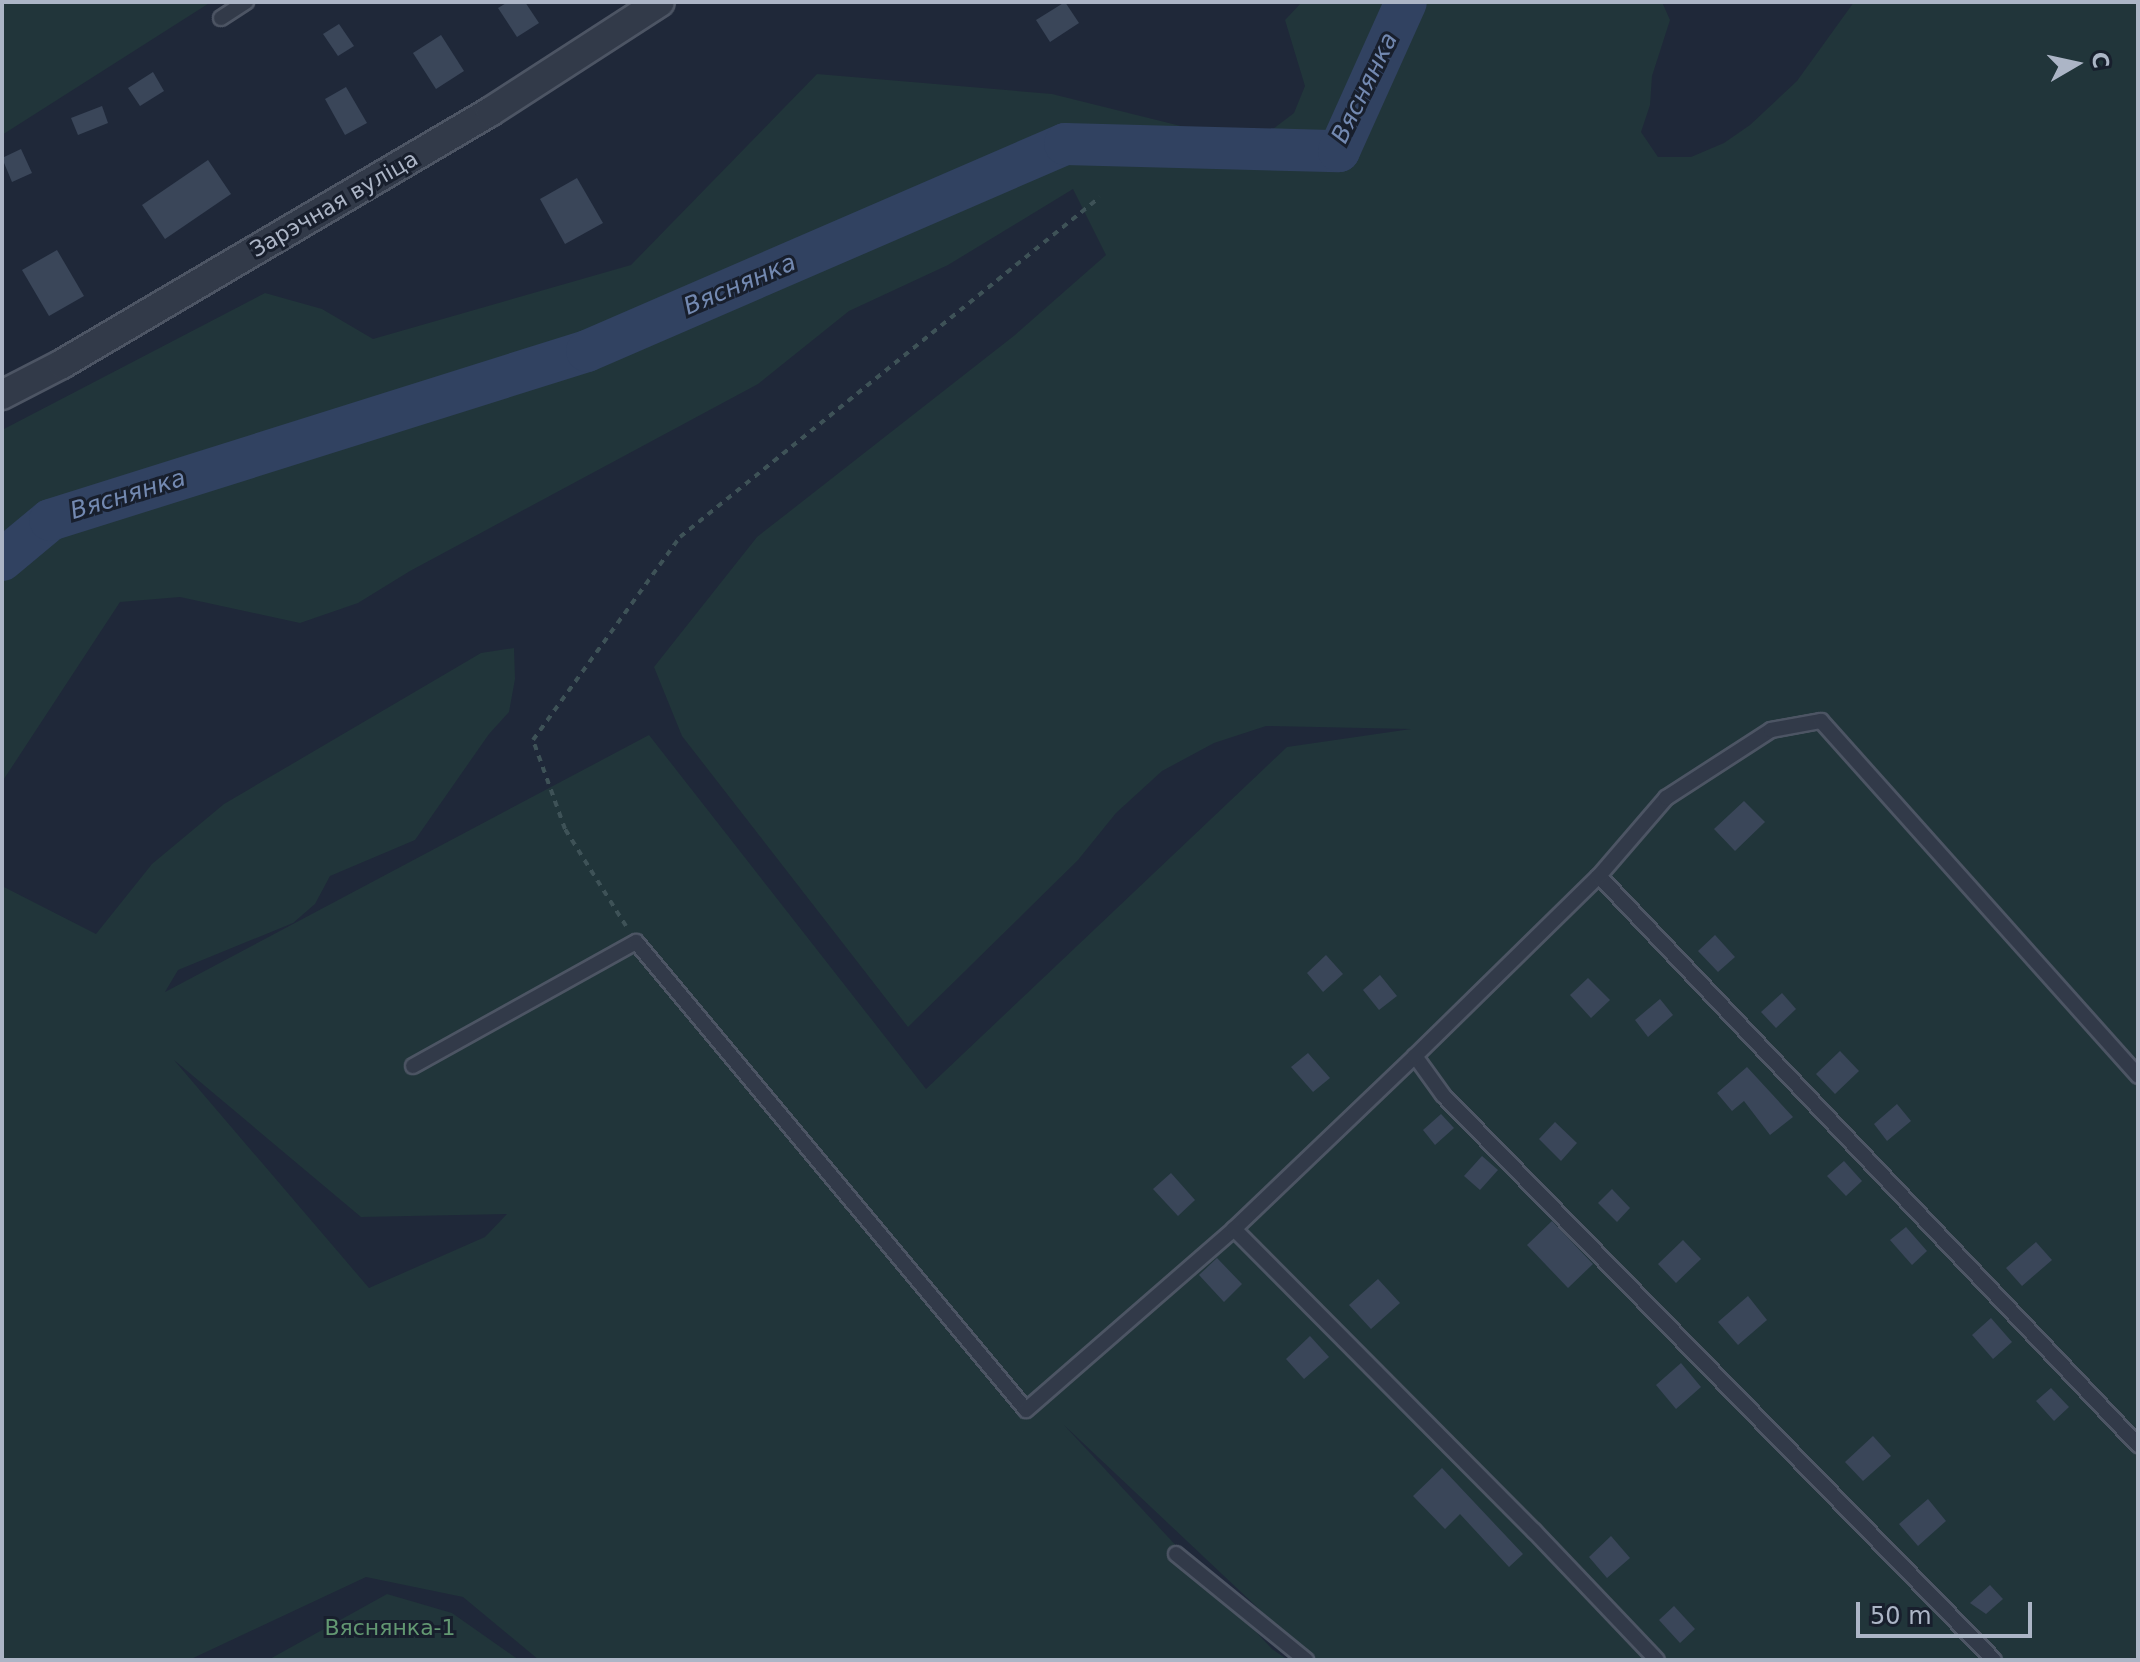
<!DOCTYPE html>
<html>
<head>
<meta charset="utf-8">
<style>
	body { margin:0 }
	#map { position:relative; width:2140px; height:1662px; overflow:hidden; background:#1f2839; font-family:"DejaVu Sans",sans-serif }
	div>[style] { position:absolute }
	.green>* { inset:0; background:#21353a }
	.river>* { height:42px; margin:-21px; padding:0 21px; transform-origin:21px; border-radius:21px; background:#314261 }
	.building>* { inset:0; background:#3a4659 }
	.path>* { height:4px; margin-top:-2px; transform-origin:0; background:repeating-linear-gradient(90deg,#3e5257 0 6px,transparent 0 12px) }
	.roads { filter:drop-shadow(2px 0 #4d5564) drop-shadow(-2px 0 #4d5564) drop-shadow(0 2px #4d5564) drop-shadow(0 -2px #4d5564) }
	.service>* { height:14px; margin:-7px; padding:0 7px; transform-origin:7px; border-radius:7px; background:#323a49 }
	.minor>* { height:28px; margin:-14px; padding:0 14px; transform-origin:14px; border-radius:14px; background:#323a49 }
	span { translate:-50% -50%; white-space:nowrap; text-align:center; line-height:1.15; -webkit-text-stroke:6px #181f2d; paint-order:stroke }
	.street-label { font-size:22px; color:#acb5c6 }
	.park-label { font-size:22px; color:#639872 }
	.water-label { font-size:24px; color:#7389b1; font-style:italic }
	.frame { position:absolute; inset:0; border:4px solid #acb5c6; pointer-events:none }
	.north { position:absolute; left:2036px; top:24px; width:80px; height:80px; -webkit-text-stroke:6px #181f2d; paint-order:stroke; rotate:81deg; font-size:22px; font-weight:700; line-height:32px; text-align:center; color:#acb5c6 }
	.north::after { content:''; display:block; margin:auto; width:28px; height:36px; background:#acb5c6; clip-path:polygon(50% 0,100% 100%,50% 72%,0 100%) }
	.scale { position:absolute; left:1856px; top:1602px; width:176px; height:36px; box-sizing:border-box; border:4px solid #acb5c6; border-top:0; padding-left:10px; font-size:24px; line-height:28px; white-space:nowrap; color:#acb5c6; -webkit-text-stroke:6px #181f2d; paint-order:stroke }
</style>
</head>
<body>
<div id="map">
	<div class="green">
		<i style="clip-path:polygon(2px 2px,211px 2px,2px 135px)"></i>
		<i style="clip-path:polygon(evenodd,1302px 2px,1662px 2px,1670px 20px,1652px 76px,1650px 105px,1641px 132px,1658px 157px,1691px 157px,1724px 143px,1750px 125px,1797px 81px,1854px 2px,2138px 2px,2138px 1660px,1313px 1660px,1064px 1425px,1272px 1649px,1288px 1660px,539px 1660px,463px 1597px,366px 1577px,189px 1660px,2px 1660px,2px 886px,96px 934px,152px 864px,224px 804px,481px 653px,514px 648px,515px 679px,509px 712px,489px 734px,415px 840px,330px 876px,315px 904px,293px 923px,178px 970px,165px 992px,649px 735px,926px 1089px,1287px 747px,1411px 729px,1266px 726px,1214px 743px,1162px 771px,1116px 813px,1078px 860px,908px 1027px,682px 736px,654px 667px,757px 537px,1015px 335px,1106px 255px,1073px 189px,948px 265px,849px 311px,758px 384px,410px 571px,358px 603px,300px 623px,180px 597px,120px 602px,2px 782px,2px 430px,265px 293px,322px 309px,373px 339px,631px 265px,817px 74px,1052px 94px,1241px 141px,1269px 132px,1294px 113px,1305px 86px,1285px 20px,1302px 2px,174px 1060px,361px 1217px,507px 1214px,485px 1237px,369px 1288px,174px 1060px)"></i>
		<i style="clip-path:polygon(387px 1594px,452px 1613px,519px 1660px,268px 1660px)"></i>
	</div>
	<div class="river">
		<i style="left:2px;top:560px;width:62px;rotate:-39.8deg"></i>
		<i style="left:50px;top:520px;width:563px;rotate:-17.47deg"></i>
		<i style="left:587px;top:351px;width:521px;rotate:-23.42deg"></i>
		<i style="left:1065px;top:144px;width:274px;rotate:1.5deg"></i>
		<i style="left:1339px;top:151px;width:163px;rotate:-65.8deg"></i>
	</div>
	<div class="building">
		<i style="clip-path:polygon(508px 2px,525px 2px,539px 23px,517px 37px,498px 8px)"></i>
		<i style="clip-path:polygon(1065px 2px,1079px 23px,1050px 42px,1036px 20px)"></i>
		<i style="clip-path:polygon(339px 24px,354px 46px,338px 56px,323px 34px)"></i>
		<i style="clip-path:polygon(441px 35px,464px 71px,436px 89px,413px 53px)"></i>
		<i style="clip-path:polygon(153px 72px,164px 91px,140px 106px,128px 88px)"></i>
		<i style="clip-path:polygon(346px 87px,367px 123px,345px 135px,325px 99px)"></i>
		<i style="clip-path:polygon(102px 106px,108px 123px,78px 135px,71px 118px)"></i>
		<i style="clip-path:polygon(21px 149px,32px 173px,12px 182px,2px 158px)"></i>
		<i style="clip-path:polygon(208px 160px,231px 194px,165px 239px,142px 205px)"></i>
		<i style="clip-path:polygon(577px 178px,603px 223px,565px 244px,540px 199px)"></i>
		<i style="clip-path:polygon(57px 250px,84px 296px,49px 316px,22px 270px)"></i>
		<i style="clip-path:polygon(1744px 801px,1765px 822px,1735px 851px,1714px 829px)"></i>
		<i style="clip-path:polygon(1715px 935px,1735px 957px,1718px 972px,1698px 951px)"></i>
		<i style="clip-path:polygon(1326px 955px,1343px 974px,1323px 992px,1307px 973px)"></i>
		<i style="clip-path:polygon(1380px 975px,1397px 996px,1379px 1010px,1363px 990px)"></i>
		<i style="clip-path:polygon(1588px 978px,1610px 1000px,1591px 1018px,1570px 995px)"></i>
		<i style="clip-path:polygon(1782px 993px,1796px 1009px,1776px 1028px,1761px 1012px)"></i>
		<i style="clip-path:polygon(1660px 999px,1673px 1015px,1648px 1037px,1635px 1020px)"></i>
		<i style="clip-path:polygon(1840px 1051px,1859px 1071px,1835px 1094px,1816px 1074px)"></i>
		<i style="clip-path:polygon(1308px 1053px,1330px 1078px,1313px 1092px,1291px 1067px)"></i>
		<i style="clip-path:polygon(1747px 1067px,1793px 1117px,1770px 1135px,1744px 1101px,1732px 1111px,1717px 1093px)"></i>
		<i style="clip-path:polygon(1897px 1104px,1911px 1121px,1887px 1141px,1874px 1124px)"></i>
		<i style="clip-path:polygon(1441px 1114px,1454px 1128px,1435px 1145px,1423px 1130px)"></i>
		<i style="clip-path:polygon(1555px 1122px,1577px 1143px,1561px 1161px,1539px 1139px)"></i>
		<i style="clip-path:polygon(1482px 1156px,1498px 1170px,1480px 1190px,1464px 1176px)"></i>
		<i style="clip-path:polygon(1844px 1161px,1862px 1181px,1846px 1196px,1827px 1176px)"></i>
		<i style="clip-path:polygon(1171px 1173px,1195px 1200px,1178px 1216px,1153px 1189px)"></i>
		<i style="clip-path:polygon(1612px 1189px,1630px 1208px,1617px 1222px,1598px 1203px)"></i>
		<i style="clip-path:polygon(1552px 1221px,1593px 1264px,1568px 1288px,1527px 1245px)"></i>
		<i style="clip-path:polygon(1906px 1227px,1927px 1251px,1912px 1265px,1890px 1240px)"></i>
		<i style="clip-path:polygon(1683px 1240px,1701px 1259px,1676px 1283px,1658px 1264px)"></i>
		<i style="clip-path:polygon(2036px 1242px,2052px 1260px,2022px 1286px,2006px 1268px)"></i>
		<i style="clip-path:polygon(1217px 1258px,1242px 1284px,1224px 1302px,1199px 1275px)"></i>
		<i style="clip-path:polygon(1378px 1279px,1400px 1303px,1371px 1329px,1349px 1305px)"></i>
		<i style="clip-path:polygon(1748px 1296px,1767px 1320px,1738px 1345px,1718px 1322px)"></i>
		<i style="clip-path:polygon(1991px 1318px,2012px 1342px,1993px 1359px,1972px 1335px)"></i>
		<i style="clip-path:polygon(1310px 1336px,1329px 1357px,1304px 1379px,1286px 1359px)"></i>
		<i style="clip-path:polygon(1681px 1363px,1701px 1387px,1676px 1409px,1656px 1385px)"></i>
		<i style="clip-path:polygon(2051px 1388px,2069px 1407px,2054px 1421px,2036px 1401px)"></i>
		<i style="clip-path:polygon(1873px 1436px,1891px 1456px,1863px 1481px,1845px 1462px)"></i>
		<i style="clip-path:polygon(1442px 1468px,1523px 1554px,1509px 1567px,1460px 1514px,1445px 1529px,1413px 1496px)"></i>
		<i style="clip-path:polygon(1928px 1499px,1946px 1521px,1918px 1546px,1899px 1524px)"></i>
		<i style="clip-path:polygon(1611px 1536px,1630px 1558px,1607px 1578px,1589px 1557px)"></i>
		<i style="clip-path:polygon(1990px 1585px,2003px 1599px,1986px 1614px,1970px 1603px)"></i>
		<i style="clip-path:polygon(1674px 1606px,1695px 1629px,1680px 1643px,1659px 1620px)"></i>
	</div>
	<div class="path">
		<i style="left:626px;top:926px;width:115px;rotate:-122.2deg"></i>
		<i style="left:565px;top:829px;width:95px;rotate:-109.8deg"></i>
		<i style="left:533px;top:740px;width:251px;rotate:-54.1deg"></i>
		<i style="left:680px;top:537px;width:540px;rotate:-38.99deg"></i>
	</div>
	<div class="roads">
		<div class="service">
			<i style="left:221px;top:18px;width:30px;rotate:-33deg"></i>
			<i style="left:1599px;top:876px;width:784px;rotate:46.55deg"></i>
			<i style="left:1415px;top:1056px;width:48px;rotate:54.3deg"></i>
			<i style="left:1443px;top:1095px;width:789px;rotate:45.72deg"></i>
			<i style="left:413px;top:1066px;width:255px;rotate:-29.1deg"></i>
			<i style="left:636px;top:942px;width:609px;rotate:50.19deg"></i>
			<i style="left:1026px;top:1410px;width:276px;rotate:-41deg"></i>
			<i style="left:1234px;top:1229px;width:250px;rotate:-43.7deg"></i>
			<i style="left:1415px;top:1056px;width:257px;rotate:-44.4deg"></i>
			<i style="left:1599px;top:876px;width:103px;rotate:-49.3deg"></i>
			<i style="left:1666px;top:798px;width:125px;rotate:-32.9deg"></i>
			<i style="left:1771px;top:730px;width:51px;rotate:-10.2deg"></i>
			<i style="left:1821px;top:721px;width:476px;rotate:48.2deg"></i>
			<i style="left:1234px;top:1229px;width:426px;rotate:45.2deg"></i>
			<i style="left:1534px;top:1531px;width:178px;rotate:46.4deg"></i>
			<i style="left:1176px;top:1554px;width:168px;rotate:39.2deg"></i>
		</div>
		<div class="minor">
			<i style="left:2px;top:395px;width:68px;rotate:-27.3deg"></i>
			<i style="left:62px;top:364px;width:497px;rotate:-30.5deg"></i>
			<i style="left:490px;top:112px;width:202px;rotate:-32.9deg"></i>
		</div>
	</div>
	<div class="street-label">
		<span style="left:334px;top:204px;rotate:-30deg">Зарэчная вуліца</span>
	</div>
	<div class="park-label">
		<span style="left:390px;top:1628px">Вяснянка-1</span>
	</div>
	<div class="water-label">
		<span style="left:1365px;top:88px;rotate:-64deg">Вяснянка</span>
		<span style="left:740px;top:285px;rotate:-23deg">Вяснянка</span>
		<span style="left:128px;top:495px;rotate:-17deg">Вяснянка</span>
	</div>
	<div class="frame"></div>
	<div class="north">С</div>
	<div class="scale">50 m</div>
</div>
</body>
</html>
